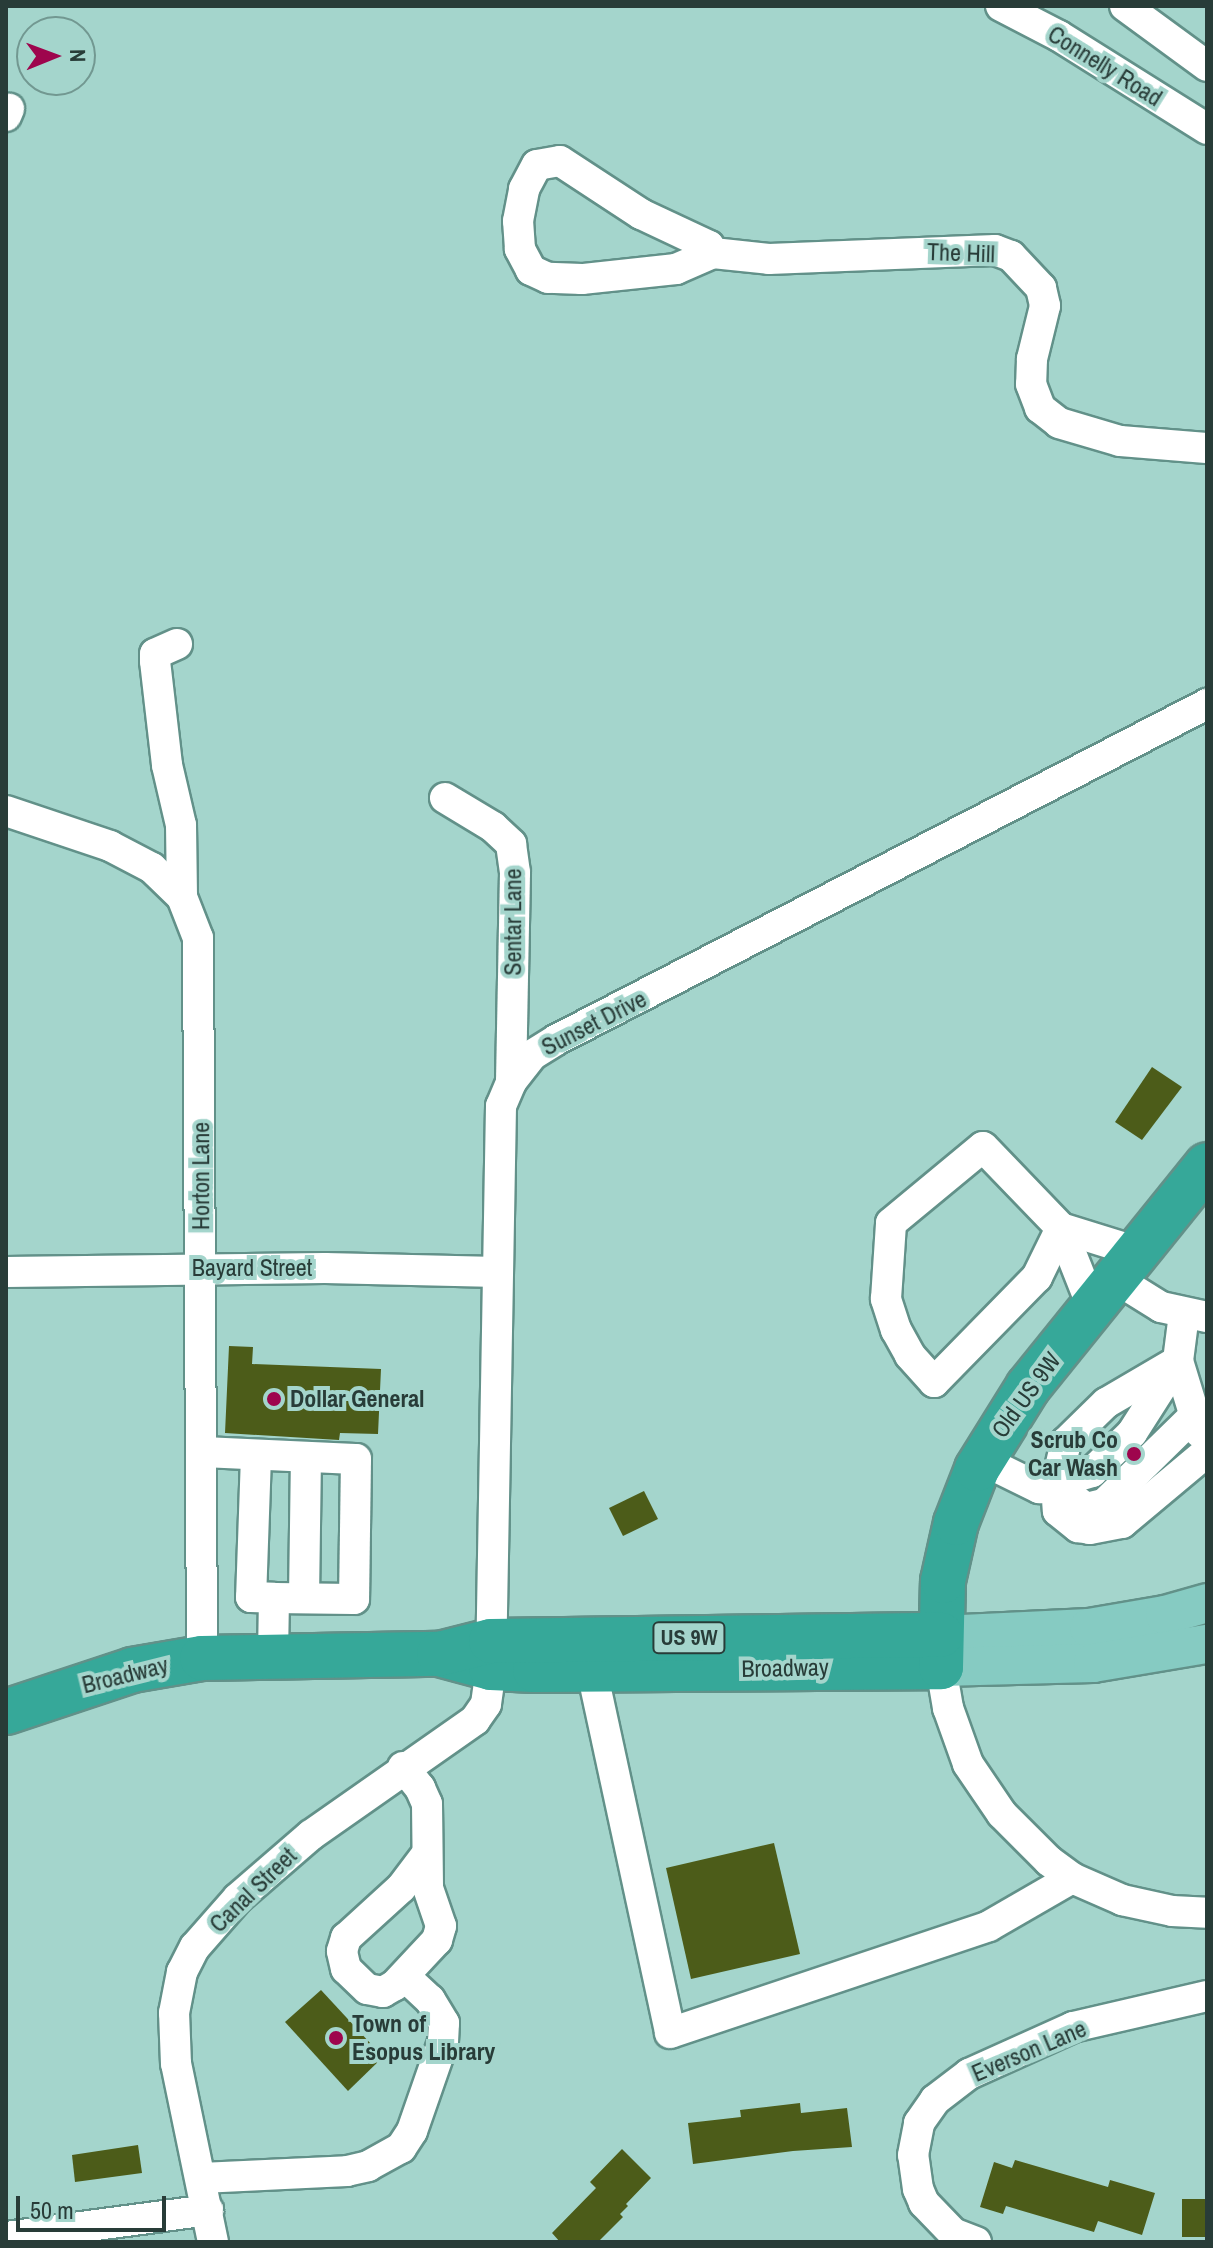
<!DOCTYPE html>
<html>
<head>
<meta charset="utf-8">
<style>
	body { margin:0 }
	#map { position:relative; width:1213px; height:2248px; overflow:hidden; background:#a4d5cc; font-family:"Archivo Narrow",sans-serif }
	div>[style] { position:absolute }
	.building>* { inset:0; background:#4c5c19 }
	.roads { filter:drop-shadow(2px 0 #629189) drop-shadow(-2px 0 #629189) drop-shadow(0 2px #629189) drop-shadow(0 -2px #629189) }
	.minor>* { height:30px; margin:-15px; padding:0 15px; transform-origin:15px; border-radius:15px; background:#fff }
	.major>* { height:38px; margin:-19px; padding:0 19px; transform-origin:19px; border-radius:19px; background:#86cbc2 }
	.highway>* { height:44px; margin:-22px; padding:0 22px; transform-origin:22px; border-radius:22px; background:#36a899 }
	.dots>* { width:22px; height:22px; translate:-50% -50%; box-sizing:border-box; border:4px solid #a4d5cc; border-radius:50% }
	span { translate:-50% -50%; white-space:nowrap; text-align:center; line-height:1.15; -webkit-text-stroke:8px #a4d5cc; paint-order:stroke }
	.shield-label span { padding:2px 6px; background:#a4d5cc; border:2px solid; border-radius:6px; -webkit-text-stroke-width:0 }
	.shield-label { font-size:22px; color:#283c38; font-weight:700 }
	.street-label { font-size:24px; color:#283c38 }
	.poi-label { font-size:24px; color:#283c38; font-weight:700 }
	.left { translate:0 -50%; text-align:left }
	.right { translate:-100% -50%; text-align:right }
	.frame { position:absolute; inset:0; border:8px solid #283c38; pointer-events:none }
	.north { position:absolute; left:16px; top:16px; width:80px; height:80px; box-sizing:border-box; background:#a4d5cc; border:2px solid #729891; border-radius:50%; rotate:89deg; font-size:22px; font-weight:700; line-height:32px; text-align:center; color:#283c38 }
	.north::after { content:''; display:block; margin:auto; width:28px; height:36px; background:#9e054d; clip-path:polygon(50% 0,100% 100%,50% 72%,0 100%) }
	.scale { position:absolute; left:16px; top:2196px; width:150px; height:36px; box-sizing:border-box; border:4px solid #283c38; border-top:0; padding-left:10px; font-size:24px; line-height:28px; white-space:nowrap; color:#283c38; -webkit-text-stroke:6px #a4d5cc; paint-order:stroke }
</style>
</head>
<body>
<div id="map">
	<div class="building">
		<i style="clip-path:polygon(1152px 1067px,1182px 1087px,1142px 1140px,1115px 1122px)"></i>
		<i style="clip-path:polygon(229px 1346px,253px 1347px,252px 1364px,381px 1369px,378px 1434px,340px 1433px,339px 1440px,225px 1433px)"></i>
		<i style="clip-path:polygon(644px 1491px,658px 1519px,623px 1536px,609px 1508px)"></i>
		<i style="clip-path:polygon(774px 1843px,800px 1954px,691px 1979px,666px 1868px)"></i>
		<i style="clip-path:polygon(321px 1990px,383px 2057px,348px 2091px,285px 2022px)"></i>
		<i style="clip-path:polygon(800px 2103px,801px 2113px,847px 2108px,852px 2147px,793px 2151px,693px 2164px,688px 2123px,741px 2117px,740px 2110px)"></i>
		<i style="clip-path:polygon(138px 2145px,142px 2173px,75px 2182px,72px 2155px)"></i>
		<i style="clip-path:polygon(622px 2149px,651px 2178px,626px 2204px,628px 2206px,620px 2214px,623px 2217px,598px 2242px,560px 2242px,552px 2233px,596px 2188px,590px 2182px)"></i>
		<i style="clip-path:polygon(1015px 2160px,1108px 2187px,1110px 2180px,1155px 2193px,1142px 2235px,1098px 2221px,1094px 2232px,1006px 2206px,1003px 2214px,980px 2207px,994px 2162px,1012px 2168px)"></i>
		<i style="clip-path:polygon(1182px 2199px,1207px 2199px,1207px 2237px,1182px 2237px)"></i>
	</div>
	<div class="roads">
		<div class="minor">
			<i style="left:1001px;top:6px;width:65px;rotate:27.3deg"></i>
			<i style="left:1059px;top:36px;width:175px;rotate:32.1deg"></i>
			<i style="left:1125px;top:6px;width:102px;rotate:36.2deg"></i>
			<i style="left:6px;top:116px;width:8px;rotate:-67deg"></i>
			<i style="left:560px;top:161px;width:97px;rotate:33.2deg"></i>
			<i style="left:641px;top:214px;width:75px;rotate:25.2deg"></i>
			<i style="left:709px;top:246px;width:8px;rotate:60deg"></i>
			<i style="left:713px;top:253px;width:40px;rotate:156.6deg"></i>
			<i style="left:676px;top:269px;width:95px;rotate:173.9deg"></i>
			<i style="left:582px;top:279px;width:34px;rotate:-178deg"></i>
			<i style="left:548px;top:278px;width:19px;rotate:-155deg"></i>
			<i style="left:531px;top:270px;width:24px;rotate:-118deg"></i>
			<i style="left:520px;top:249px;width:28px;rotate:-94deg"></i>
			<i style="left:518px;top:221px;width:33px;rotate:-79deg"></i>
			<i style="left:524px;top:189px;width:27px;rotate:-62deg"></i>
			<i style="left:537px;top:165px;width:23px;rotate:-10deg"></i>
			<i style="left:713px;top:253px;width:56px;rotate:6.1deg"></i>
			<i style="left:769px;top:259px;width:226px;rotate:-2.3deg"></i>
			<i style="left:995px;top:250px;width:17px;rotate:21deg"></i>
			<i style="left:1011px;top:256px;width:44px;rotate:46.8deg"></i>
			<i style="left:1041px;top:288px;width:18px;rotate:77deg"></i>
			<i style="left:1045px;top:306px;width:55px;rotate:103.8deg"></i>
			<i style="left:1032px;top:359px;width:25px;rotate:92deg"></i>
			<i style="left:1031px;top:384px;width:26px;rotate:69deg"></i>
			<i style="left:1040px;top:408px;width:24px;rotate:38deg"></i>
			<i style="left:1059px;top:423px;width:64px;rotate:16.4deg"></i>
			<i style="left:1120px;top:441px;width:87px;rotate:4.6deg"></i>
			<i style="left:177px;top:644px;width:24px;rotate:156deg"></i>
			<i style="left:155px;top:654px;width:7px;rotate:90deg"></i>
			<i style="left:155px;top:661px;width:105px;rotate:83.4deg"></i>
			<i style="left:167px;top:765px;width:62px;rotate:76.9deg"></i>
			<i style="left:181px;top:825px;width:72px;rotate:89.2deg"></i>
			<i style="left:445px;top:798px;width:56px;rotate:31.1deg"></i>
			<i style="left:493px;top:827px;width:25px;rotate:43deg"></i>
			<i style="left:511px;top:844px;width:29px;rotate:82deg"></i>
			<i style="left:515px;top:873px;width:209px;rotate:91.1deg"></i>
			<i style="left:6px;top:811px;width:110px;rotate:18.6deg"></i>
			<i style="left:110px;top:846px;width:47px;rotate:27.6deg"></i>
			<i style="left:152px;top:868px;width:42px;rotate:44deg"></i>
			<i style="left:182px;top:897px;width:44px;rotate:68.7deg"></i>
			<i style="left:198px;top:938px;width:720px;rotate:89.68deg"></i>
			<i style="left:1061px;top:1228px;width:55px;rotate:116.1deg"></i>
			<i style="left:1037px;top:1277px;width:147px;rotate:134.4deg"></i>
			<i style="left:934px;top:1382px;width:36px;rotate:-132deg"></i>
			<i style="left:910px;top:1355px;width:29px;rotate:-119deg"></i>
			<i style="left:896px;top:1330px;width:33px;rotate:-108deg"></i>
			<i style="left:886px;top:1299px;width:76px;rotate:-86.2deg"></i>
			<i style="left:891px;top:1223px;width:119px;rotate:-39.6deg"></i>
			<i style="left:983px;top:1147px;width:112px;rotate:46.1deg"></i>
			<i style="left:1061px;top:1228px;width:87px;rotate:68.4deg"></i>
			<i style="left:1061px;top:1228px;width:81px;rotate:17.3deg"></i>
			<i style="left:6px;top:1272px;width:319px;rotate:-0.7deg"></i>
			<i style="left:325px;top:1268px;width:173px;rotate:1.3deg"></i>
			<i style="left:1116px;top:1279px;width:53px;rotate:31.9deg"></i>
			<i style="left:1161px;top:1307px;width:47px;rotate:12.3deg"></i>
			<i style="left:1184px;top:1314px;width:47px;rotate:97.3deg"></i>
			<i style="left:1178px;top:1361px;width:75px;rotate:73deg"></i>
			<i style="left:1178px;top:1361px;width:83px;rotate:149.7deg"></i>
			<i style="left:1106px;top:1403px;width:56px;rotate:135.7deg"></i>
			<i style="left:1066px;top:1442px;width:44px;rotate:103.1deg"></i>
			<i style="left:1056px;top:1485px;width:26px;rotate:86deg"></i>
			<i style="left:1058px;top:1511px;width:26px;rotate:39deg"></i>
			<i style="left:1078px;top:1527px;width:12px;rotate:9deg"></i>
			<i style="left:1090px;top:1529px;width:33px;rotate:-11deg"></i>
			<i style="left:1122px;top:1523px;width:111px;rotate:-39.9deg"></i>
			<i style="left:202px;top:1452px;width:154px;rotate:2.6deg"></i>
			<i style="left:356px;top:1459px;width:140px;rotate:90.8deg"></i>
			<i style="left:354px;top:1599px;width:80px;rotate:-179.3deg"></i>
			<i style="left:274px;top:1598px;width:58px;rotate:91deg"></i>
			<i style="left:256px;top:1456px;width:141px;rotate:92deg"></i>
			<i style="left:251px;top:1597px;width:23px;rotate:2deg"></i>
			<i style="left:982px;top:1460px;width:64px;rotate:26.2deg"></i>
			<i style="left:1039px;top:1488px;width:55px;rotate:-16.8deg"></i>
			<i style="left:1092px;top:1472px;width:56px;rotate:-44.3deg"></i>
			<i style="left:1132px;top:1433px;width:78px;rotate:-57.5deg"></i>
			<i style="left:1064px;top:1491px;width:28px;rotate:38deg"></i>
			<i style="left:1086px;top:1508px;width:18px;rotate:-13deg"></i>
			<i style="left:1104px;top:1504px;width:127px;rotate:-44.4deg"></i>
			<i style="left:304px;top:1598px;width:141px;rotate:-89.2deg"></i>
			<i style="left:941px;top:1667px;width:42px;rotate:80.3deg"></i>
			<i style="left:948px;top:1708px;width:59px;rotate:70.3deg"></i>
			<i style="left:968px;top:1764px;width:60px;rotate:55.8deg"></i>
			<i style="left:1002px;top:1814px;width:66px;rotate:45deg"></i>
			<i style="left:1049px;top:1861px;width:29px;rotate:36deg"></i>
			<i style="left:1072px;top:1878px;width:55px;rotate:23.7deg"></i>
			<i style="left:1122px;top:1900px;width:51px;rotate:12.4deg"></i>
			<i style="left:1172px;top:1911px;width:35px;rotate:3deg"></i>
			<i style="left:592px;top:1671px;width:370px;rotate:77.8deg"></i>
			<i style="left:670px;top:2033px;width:336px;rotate:-18.5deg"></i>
			<i style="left:989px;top:1926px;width:96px;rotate:-30deg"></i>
			<i style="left:403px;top:1767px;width:27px;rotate:51deg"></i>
			<i style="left:420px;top:1788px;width:17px;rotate:66deg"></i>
			<i style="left:427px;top:1804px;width:84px;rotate:89.3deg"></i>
			<i style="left:428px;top:1888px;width:40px;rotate:71.1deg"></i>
			<i style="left:441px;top:1926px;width:15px;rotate:106deg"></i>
			<i style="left:437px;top:1940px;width:62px;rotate:133deg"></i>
			<i style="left:395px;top:1985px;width:14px;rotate:150deg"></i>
			<i style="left:383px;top:1992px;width:16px;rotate:-169deg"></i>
			<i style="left:367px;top:1989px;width:29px;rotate:-136deg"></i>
			<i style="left:346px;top:1969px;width:18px;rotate:-103deg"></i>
			<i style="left:342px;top:1951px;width:14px;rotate:-73deg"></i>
			<i style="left:346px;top:1938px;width:74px;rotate:-42.3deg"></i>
			<i style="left:401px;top:1888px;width:41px;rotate:-52.9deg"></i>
			<i style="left:201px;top:2178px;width:146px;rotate:-2.7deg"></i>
			<i style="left:347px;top:2171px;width:22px;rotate:-13deg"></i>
			<i style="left:368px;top:2166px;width:38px;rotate:-29deg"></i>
			<i style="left:401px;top:2148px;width:20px;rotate:-57deg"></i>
			<i style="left:412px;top:2131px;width:94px;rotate:-70.8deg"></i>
			<i style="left:443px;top:2042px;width:19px;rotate:-87deg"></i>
			<i style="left:444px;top:2023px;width:27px;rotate:-121deg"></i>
			<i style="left:430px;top:2000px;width:35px;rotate:-137deg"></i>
			<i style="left:6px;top:2237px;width:204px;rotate:-7.6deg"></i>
			<i style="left:213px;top:2242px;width:182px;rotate:-101.7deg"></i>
			<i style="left:176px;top:2064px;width:51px;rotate:-92.2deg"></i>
			<i style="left:174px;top:2013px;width:42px;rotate:-79deg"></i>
			<i style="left:182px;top:1972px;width:28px;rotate:-63deg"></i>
			<i style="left:195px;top:1947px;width:65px;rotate:-48.7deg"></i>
			<i style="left:238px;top:1898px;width:96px;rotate:-40.8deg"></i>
			<i style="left:311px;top:1835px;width:200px;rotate:-35deg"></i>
			<i style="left:475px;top:1720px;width:19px;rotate:-55deg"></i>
			<i style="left:486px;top:1704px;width:36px;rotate:-82deg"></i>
			<i style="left:491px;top:1668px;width:562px;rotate:-88.98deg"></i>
			<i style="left:501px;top:1106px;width:26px;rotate:-67deg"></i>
			<i style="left:511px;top:1082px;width:34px;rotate:-52deg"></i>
			<i style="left:532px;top:1055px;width:28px;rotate:-32deg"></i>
			<i style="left:556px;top:1040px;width:733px;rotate:-27.3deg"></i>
			<i style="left:976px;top:2242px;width:25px;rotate:-159deg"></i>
			<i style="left:953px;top:2233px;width:42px;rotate:-134deg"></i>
			<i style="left:924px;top:2203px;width:15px;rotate:-113deg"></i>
			<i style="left:918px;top:2189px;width:34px;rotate:-98deg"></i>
			<i style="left:913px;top:2155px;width:33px;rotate:-79deg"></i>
			<i style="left:919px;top:2123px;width:28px;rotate:-55deg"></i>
			<i style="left:935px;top:2100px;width:43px;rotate:-37.4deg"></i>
			<i style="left:969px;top:2074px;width:114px;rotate:-24.3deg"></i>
			<i style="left:1073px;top:2027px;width:138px;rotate:-13deg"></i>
		</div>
		<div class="major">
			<i style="left:941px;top:1635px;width:148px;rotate:-2.7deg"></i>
			<i style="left:1089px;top:1628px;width:77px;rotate:-9.7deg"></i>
			<i style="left:1165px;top:1615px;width:44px;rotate:-15.9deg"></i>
			<i style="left:941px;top:1667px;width:152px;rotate:-1.5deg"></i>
			<i style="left:1093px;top:1663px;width:116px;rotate:-9.5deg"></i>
		</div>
		<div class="highway">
			<i style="left:439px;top:1654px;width:54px;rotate:15.1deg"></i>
			<i style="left:491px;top:1668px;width:44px;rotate:2.6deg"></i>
			<i style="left:535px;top:1670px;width:406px;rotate:-0.4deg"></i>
			<i style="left:941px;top:1667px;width:86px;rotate:-88.7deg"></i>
			<i style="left:943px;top:1581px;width:59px;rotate:-77.4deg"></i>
			<i style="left:956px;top:1523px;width:58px;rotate:-68.7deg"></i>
			<i style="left:977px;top:1469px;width:97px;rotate:-58.1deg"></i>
			<i style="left:1028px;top:1387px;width:285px;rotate:-51.1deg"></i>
			<i style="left:6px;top:1712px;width:133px;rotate:-18.4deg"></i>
			<i style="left:132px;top:1670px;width:71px;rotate:-9.7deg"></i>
			<i style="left:202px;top:1658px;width:237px;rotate:-1deg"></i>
			<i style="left:439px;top:1654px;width:54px;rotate:-14deg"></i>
			<i style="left:491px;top:1641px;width:450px;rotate:-0.8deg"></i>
		</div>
	</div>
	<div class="dots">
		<i style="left:274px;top:1399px;background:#9e054d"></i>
		<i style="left:1134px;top:1454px;background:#9e054d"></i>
		<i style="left:336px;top:2038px;background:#9e054d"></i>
	</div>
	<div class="shield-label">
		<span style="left:689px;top:1638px">US 9W</span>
	</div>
	<div class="street-label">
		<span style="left:1105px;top:66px;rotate:32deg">Connelly Road</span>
		<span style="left:961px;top:253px;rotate:2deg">The Hill</span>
		<span style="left:513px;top:922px;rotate:-90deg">Sentar Lane</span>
		<span style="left:594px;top:1023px;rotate:-27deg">Sunset Drive</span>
		<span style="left:201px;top:1176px;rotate:-90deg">Horton Lane</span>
		<span style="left:252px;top:1268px">Bayard Street</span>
		<span style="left:1026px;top:1395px;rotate:-54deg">Old US 9W</span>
		<span style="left:785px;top:1668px;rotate:-1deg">Broadway</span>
		<span style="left:125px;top:1675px;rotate:-14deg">Broadway</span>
		<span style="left:253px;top:1890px;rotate:-44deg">Canal Street</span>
		<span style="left:1029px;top:2051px;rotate:-23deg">Everson Lane</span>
	</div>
	<div class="poi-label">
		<span class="left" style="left:290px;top:1399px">Dollar General</span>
		<span class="right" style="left:1118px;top:1454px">Scrub Co<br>Car Wash</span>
		<span class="left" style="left:352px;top:2038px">Town of<br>Esopus Library</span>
	</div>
	<div class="frame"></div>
	<div class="north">N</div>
	<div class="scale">50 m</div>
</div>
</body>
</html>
